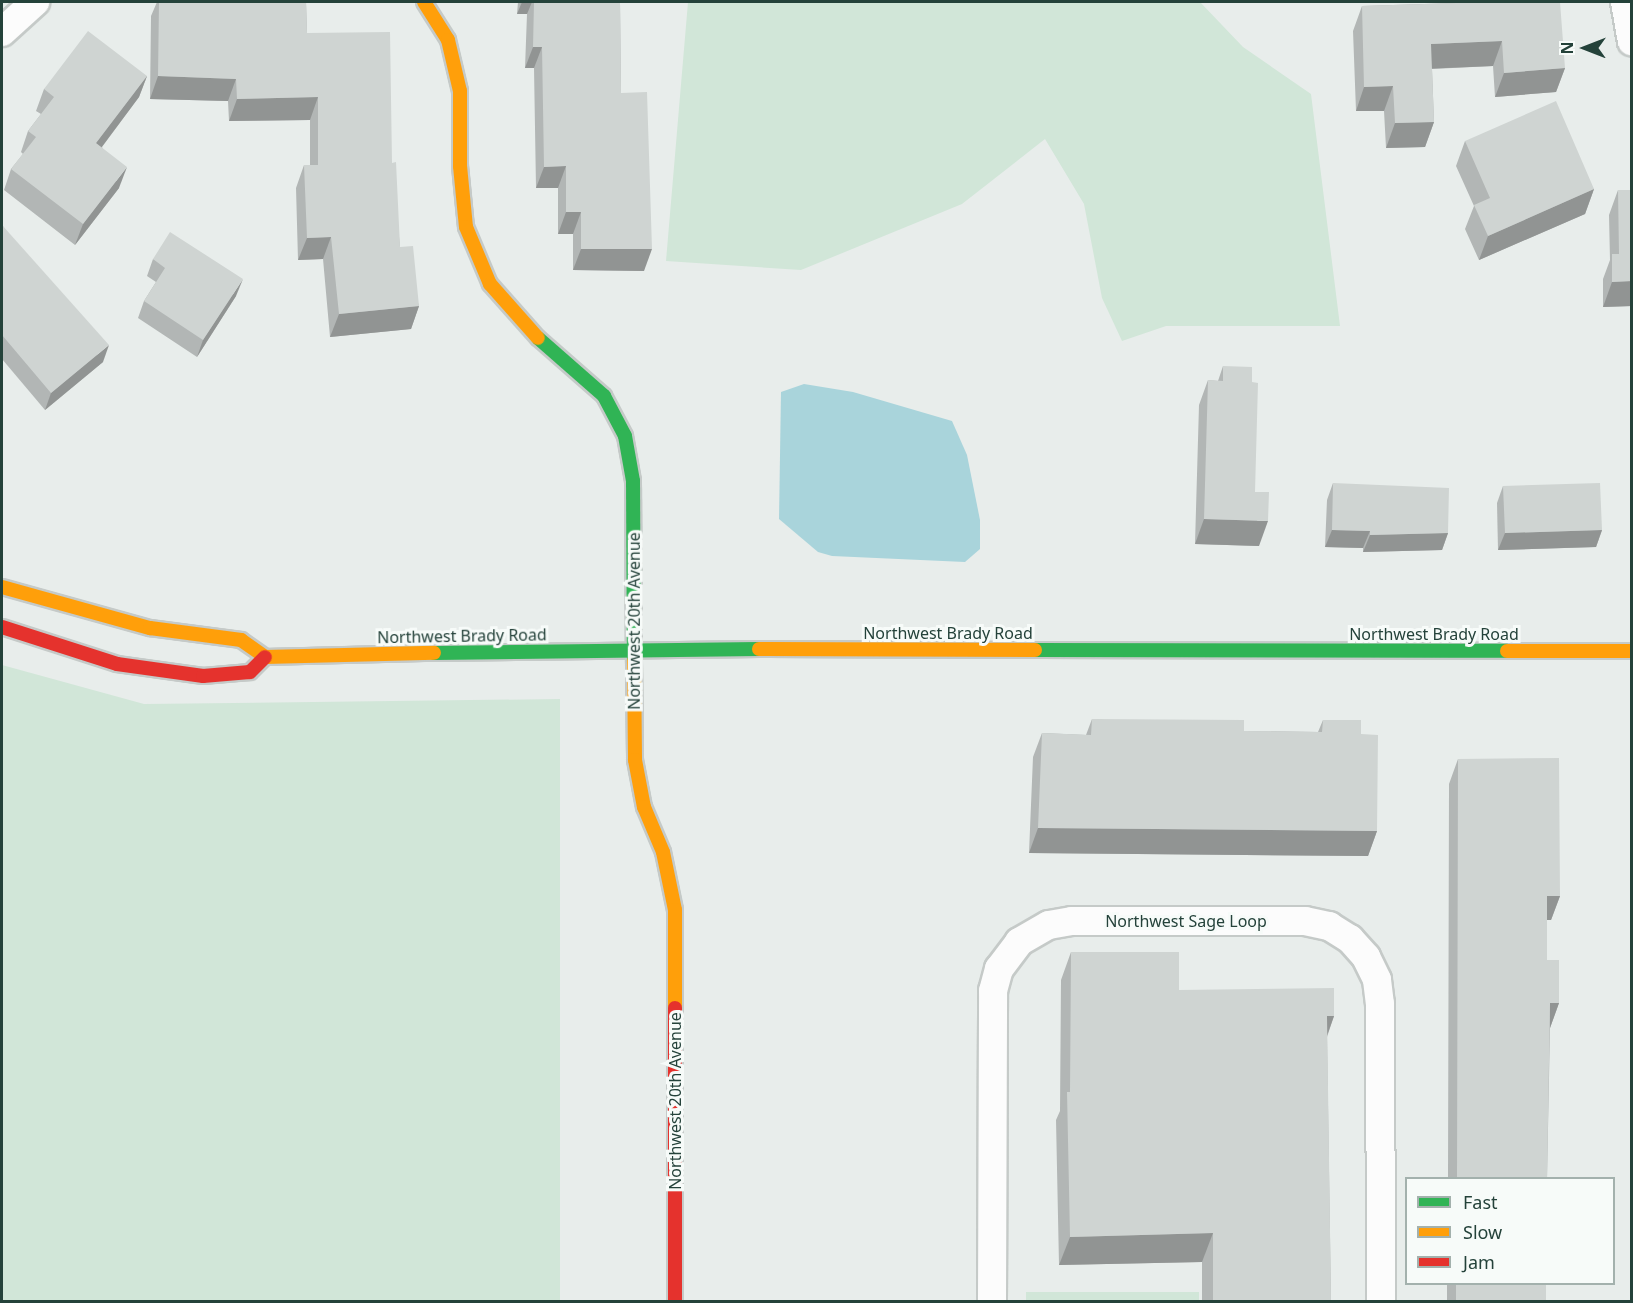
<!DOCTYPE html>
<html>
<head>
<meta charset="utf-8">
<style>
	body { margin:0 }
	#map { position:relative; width:1633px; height:1303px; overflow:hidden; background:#e8edeb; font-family:"Noto Sans",sans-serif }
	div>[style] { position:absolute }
	.green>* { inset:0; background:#d1e6d8 }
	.water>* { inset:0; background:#a9d4db }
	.roads { filter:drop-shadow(2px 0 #c5cac8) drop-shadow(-2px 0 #c5cac8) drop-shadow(0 2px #c5cac8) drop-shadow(0 -2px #c5cac8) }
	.street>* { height:28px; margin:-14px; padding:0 14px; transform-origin:14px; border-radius:14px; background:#fcfcfc }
	.fast>* { height:14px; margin:-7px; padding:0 7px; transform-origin:7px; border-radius:7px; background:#30b455 }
	.slow>* { height:14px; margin:-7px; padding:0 7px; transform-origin:7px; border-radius:7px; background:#ff9f0a }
	.jam>* { height:14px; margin:-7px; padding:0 7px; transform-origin:7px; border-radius:7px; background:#e5322d }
	.wall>* { inset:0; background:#b2b6b5 }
	.shaded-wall>* { inset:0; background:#919493 }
	.building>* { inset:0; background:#cfd4d2 }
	span { translate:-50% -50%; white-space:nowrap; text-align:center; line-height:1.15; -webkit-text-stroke:6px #f7fbf9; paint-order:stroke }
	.street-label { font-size:16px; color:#24423a }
	.frame { position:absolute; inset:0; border:3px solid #24423a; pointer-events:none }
	.legend { position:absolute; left:1405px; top:1177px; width:210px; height:108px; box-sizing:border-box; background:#f7fbf9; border:2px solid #a3b1ad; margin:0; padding:8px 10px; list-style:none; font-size:18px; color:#24423a }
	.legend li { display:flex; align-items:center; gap:12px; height:30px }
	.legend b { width:30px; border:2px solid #a3b1ad }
	.north { position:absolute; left:1555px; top:18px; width:60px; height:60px; -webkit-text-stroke:4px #f7fbf9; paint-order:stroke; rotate:270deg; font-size:16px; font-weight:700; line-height:24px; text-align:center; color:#24423a }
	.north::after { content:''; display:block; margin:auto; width:21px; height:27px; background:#24423a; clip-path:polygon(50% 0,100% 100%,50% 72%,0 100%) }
</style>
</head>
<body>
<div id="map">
	<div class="green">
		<i style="clip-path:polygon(688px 2px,1200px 2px,1243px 47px,1311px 94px,1340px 326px,1166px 326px,1122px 341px,1102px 298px,1084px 204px,1045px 139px,962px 204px,801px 270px,666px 261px)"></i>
		<i style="clip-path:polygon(2px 665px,144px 704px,560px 699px,560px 1301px,2px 1301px)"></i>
		<i style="clip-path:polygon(1026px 1292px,1199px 1292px,1199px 1301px,1026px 1301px)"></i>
	</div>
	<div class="water">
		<i style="clip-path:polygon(804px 384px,853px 392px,952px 421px,967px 455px,980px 520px,980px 549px,965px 562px,832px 556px,818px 552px,779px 519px,781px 392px)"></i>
	</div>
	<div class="roads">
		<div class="street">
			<i style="left:1625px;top:2px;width:40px;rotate:80deg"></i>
			<i style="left:2px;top:32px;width:45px;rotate:-42.3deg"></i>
			<i style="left:992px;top:1302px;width:311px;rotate:-89.8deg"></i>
			<i style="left:993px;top:991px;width:23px;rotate:-75deg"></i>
			<i style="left:999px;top:969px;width:34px;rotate:-53deg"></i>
			<i style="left:1019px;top:942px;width:34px;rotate:-30deg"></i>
			<i style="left:1049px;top:925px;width:23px;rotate:-10deg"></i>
			<i style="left:1072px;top:921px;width:233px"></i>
			<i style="left:1305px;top:921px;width:25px;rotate:12deg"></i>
			<i style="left:1329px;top:926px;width:25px;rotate:32deg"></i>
			<i style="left:1350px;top:939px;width:24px;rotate:48deg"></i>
			<i style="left:1366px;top:957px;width:25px;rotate:64deg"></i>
			<i style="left:1377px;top:980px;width:24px;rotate:83deg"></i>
			<i style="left:1380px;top:1004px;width:298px;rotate:89.8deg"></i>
		</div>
		<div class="fast">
			<i style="left:538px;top:338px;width:88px;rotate:41.3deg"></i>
			<i style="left:604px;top:396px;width:45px;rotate:62.3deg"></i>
			<i style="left:625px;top:436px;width:46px;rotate:79.9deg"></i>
			<i style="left:633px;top:481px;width:180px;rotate:89.7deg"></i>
			<i style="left:1035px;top:650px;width:472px;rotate:0.1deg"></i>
			<i style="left:434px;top:653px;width:325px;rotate:-0.7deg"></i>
		</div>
		<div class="slow">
			<i style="left:424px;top:2px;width:45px;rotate:57.7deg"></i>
			<i style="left:448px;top:40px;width:52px;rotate:76.8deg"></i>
			<i style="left:460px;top:91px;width:75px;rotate:90deg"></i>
			<i style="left:460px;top:166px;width:61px;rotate:84.4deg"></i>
			<i style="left:466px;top:227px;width:62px;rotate:67.2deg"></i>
			<i style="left:490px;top:284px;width:72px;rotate:48.4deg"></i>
			<i style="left:2px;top:587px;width:154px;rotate:15.5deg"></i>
			<i style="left:150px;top:628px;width:92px;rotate:7.5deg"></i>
			<i style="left:241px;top:640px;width:29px;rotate:35deg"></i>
			<i style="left:265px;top:657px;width:169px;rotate:-1.4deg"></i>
			<i style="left:759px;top:649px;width:276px;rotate:0.2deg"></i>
			<i style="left:1507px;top:651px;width:125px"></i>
			<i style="left:634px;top:661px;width:99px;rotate:89.4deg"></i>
			<i style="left:635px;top:760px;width:48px;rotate:79.2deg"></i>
			<i style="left:644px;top:807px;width:49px;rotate:67.1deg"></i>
			<i style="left:663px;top:852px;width:59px;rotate:78.3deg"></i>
			<i style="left:675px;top:910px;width:98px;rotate:90deg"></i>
		</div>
		<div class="jam">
			<i style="left:2px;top:627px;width:121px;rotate:17.8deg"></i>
			<i style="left:117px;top:664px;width:87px;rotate:7.9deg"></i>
			<i style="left:203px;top:676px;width:47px;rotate:-4.9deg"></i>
			<i style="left:250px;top:672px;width:21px;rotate:-45deg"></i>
			<i style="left:675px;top:1008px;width:294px;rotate:90deg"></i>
		</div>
	</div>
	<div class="wall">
		<i style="clip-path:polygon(157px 2px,306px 2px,307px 33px,392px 163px,400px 247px,419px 306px,411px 329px,330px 337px,323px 259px,298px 260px,296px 188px,304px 165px,310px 165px,310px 120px,229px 121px,228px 101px,150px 99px,151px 16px)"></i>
		<i style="clip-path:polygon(518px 2px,620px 2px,621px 93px,644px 271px,573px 270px,573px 234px,558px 234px,558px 188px,536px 188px,534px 68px,525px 68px,527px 14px,517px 14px)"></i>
		<i style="clip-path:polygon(1487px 2px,1565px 68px,1556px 92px,1495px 97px,1493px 66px,1432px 69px,1434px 122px,1425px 147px,1386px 148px,1384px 111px,1356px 111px,1353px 31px,1362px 6px)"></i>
		<i style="clip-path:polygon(147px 76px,139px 97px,102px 147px,119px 188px,75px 245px,4px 190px,11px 169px,23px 154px,21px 152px,28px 131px,41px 114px,36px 111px,44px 89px)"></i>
		<i style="clip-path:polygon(1465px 141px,1594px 189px,1585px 214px,1479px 260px,1465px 229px,1474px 206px,1456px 166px)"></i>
		<i style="clip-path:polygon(1618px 190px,1632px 190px,1632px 306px,1603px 307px,1603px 279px,1610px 260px,1609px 215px)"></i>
		<i style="clip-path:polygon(2px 225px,103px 362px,45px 410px,2px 359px)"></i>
		<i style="clip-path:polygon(153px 259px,236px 296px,197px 357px,138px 318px,144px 301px,156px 282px,147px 276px)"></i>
		<i style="clip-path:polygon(1223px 366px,1255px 492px,1259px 546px,1195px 544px,1199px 405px,1208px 380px,1218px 381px)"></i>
		<i style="clip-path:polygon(1333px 483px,1448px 533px,1442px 550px,1363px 552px,1363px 548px,1325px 547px,1327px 500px)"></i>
		<i style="clip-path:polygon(1503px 486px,1602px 530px,1596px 547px,1498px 550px,1497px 503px)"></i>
		<i style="clip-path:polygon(1092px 719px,1244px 731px,1318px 732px,1323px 720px,1361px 734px,1377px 831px,1368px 856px,1029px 853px,1033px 757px,1042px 733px,1086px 735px)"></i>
		<i style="clip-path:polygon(1458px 759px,1560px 896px,1551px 920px,1547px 920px,1547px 960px,1559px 1003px,1550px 1028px,1547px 1179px,1448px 1179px,1449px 784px)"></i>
		<i style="clip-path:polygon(1071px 952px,1179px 990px,1334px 1016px,1327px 1037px,1331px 1302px,1202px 1302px,1202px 1262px,1059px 1265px,1056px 1120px,1060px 1111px,1061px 980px)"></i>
		<i style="clip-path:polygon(1447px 1284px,1546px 1284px,1546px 1302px,1447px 1302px)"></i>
	</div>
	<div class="shaded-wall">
		<i style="clip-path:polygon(522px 2px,532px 2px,527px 14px,517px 14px)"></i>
		<i style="clip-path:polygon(1502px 41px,1493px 66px,1422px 69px,1431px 44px)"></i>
		<i style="clip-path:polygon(533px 47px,542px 47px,534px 68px,525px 68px)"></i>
		<i style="clip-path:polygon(1565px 68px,1556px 92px,1495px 97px,1504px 73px)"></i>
		<i style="clip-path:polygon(147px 76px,139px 97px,89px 164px,96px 143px)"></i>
		<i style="clip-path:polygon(158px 76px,236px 79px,228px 101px,150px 99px)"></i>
		<i style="clip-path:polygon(1393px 86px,1384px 111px,1356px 111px,1364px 87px)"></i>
		<i style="clip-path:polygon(318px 97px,310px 120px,229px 121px,237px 99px)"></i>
		<i style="clip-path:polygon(1434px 122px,1425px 147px,1386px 148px,1395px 123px)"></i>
		<i style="clip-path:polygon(566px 166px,558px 188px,536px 188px,544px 167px)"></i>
		<i style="clip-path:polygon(127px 167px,119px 188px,75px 245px,83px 224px)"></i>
		<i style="clip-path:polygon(1594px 189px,1585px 214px,1479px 260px,1488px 236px)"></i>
		<i style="clip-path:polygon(566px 212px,581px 212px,573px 234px,558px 234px)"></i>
		<i style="clip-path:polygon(331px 237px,323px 259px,298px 260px,307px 238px)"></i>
		<i style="clip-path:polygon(581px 249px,652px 249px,644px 271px,573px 270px)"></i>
		<i style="clip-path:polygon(243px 279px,236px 296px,197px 357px,203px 340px)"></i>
		<i style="clip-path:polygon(1632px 281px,1632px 306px,1603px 307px,1612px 282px)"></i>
		<i style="clip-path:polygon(419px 306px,411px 329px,330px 337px,339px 314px)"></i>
		<i style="clip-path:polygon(109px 345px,103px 362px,45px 410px,51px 393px)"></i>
		<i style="clip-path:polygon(1204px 519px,1268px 521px,1259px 546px,1195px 544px)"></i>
		<i style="clip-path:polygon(1332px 530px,1370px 531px,1363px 548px,1325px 547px)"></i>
		<i style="clip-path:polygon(1602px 530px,1596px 547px,1498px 550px,1505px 533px)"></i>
		<i style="clip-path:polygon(1448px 533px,1442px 550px,1363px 552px,1370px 535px)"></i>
		<i style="clip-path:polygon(1038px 828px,1377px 831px,1368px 856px,1029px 853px)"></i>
		<i style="clip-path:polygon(1547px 896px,1560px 896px,1551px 920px,1538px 920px)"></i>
		<i style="clip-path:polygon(1550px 1003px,1559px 1003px,1550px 1028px)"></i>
		<i style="clip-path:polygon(1327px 1016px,1334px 1016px,1324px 1044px)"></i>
		<i style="clip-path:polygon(1213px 1233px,1202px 1262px,1059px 1265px,1070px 1237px)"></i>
	</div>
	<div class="building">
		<i style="clip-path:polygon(159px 2px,306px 2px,307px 33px,390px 32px,392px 163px,396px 162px,400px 247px,413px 246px,419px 306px,339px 314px,331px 237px,307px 238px,304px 165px,318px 165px,318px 97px,237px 99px,236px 79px,158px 76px)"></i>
		<i style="clip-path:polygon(534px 2px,620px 2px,621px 93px,647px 92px,652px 249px,581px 249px,581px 212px,566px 212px,566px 166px,544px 167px,542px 47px,533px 47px)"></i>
		<i style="clip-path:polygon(1487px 2px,1560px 2px,1565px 68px,1504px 73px,1502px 41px,1431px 44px,1434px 122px,1395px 123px,1393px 86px,1364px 87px,1362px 6px)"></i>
		<i style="clip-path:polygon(88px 31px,147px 76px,96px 143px,127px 167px,83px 224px,11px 169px,36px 137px,28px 131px,54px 97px,44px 89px)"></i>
		<i style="clip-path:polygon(1556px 101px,1594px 189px,1488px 236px,1474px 205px,1490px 198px,1465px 141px)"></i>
		<i style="clip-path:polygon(1618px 190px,1632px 190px,1632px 281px,1612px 282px,1612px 254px,1619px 254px)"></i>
		<i style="clip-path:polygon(2px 225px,109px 345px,51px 393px,2px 335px)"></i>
		<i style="clip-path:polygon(170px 232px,243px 279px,203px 340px,144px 301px,165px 268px,153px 259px)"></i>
		<i style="clip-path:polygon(1223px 366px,1252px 367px,1252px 382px,1258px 383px,1255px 492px,1269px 492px,1268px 521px,1204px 519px,1208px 380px,1223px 381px)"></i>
		<i style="clip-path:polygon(1333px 483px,1449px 488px,1448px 533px,1370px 535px,1370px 531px,1332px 530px)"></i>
		<i style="clip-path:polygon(1600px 483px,1602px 530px,1505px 533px,1503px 486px)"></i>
		<i style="clip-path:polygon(1092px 719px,1244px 720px,1244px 731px,1322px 732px,1323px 720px,1361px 720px,1361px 734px,1378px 735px,1377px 831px,1038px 828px,1042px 733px,1091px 735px)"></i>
		<i style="clip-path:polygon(1559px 758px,1560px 896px,1547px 896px,1547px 960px,1559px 960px,1559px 1003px,1550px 1003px,1547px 1179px,1457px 1179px,1458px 759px)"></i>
		<i style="clip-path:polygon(1071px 952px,1179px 952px,1179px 990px,1334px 988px,1334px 1016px,1327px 1016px,1331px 1302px,1213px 1302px,1213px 1233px,1070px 1237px,1067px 1092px,1070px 1092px)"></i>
		<i style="clip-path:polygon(1456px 1284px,1546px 1284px,1546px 1302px,1456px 1302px)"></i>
	</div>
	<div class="street-label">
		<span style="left:634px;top:621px;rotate:-90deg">Northwest 20th Avenue</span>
		<span style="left:948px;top:633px">Northwest Brady Road</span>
		<span style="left:1434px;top:634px">Northwest Brady Road</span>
		<span style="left:462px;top:636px;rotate:-1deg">Northwest Brady Road</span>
		<span style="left:1186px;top:921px">Northwest Sage Loop</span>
		<span style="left:675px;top:1101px;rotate:-90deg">Northwest 20th Avenue</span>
	</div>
	<div class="frame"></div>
	<ul class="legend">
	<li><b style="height:8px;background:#30b455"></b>Fast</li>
	<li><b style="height:8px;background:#ff9f0a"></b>Slow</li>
	<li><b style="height:8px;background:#e5322d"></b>Jam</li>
	</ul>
	<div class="north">N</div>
</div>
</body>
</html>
